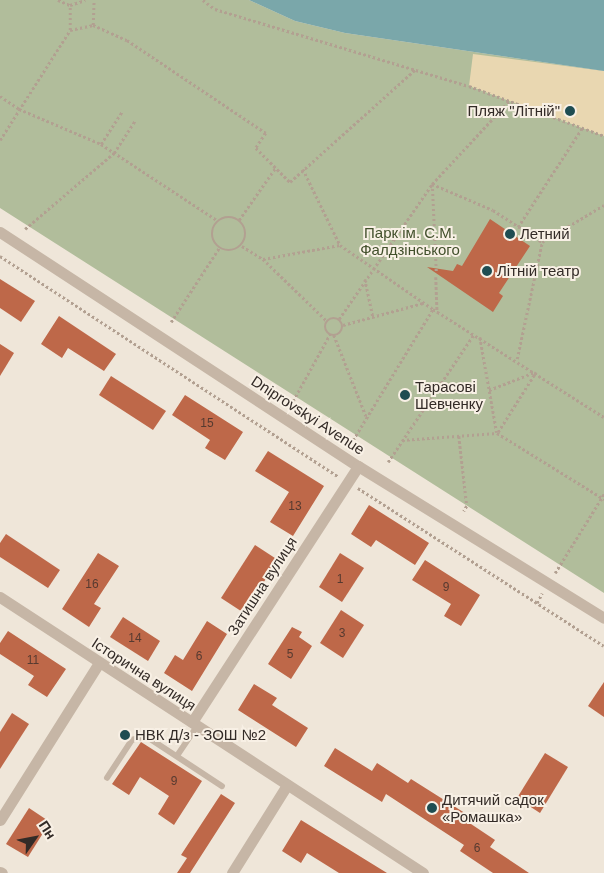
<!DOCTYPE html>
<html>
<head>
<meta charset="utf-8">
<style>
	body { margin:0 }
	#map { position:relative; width:604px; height:873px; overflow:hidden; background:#efe6d9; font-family:Arial,sans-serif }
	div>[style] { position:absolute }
	.green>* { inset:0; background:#b1bd9b }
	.sand>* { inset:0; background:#e9d7b1 }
	.water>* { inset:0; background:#7aa7aa }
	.building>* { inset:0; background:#be6849 }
	.path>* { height:2.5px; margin-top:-1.25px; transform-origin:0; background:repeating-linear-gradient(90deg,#b2a091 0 2.5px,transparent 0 5px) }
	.path>.ring { margin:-1.25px; padding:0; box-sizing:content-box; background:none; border:2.5px solid #b2a091; border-radius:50% }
	.service>* { height:5.5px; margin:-2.75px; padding:0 2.75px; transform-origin:2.75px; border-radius:2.75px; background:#c6b6a6 }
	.minor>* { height:11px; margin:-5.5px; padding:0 5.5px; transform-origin:5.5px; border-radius:5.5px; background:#c6b6a6 }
	.dots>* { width:14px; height:14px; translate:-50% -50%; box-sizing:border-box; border:2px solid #f8f0e5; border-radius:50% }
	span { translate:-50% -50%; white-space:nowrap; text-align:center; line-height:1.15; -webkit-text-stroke:4px #f8f0e5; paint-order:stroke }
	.number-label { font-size:12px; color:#563a30 }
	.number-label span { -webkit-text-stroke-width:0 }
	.poi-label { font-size:15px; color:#332b27 }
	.right { translate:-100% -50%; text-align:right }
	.left { translate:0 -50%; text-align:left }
	.park-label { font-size:15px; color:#42502c }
	.street-label { font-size:15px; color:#332b27 }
	.north { position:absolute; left:10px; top:813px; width:50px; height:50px; -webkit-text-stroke:4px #f8f0e5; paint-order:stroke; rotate:57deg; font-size:14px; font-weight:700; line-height:20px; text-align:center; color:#332b27 }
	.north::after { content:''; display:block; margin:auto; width:18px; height:22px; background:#332b27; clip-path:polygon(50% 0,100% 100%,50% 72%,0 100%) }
</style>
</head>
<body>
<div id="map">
	<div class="green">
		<i style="clip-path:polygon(0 0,249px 0,295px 21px,345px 33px,604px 71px,604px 593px,0 208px)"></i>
	</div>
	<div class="sand">
		<i style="clip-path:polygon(473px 54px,604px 71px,604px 136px,469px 86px)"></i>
	</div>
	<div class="water">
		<i style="clip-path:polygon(249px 0,604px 0,604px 71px,345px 33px,295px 21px)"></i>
	</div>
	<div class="building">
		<i style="clip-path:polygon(490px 219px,530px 246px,499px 293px,503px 296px,493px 312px,427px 267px,453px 271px,457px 264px,462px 266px)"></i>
		<i style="clip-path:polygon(0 279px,35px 301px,21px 322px,0 308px)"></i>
		<i style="clip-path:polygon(59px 316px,116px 354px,104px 371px,68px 348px,62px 358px,41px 344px)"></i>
		<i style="clip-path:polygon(0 344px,14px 353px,0 376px)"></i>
		<i style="clip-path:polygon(111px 376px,166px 411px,153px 430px,99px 395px)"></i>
		<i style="clip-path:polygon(185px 395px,243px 432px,225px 460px,205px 448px,210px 440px,172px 415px)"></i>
		<i style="clip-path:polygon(268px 451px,324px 486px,293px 536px,270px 522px,289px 492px,255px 471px)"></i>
		<i style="clip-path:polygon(369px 505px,429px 543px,415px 565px,376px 540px,371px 547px,351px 534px)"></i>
		<i style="clip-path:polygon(6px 534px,60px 570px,48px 588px,0 557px,0 543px)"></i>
		<i style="clip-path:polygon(255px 545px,278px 560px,244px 613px,221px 598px)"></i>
		<i style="clip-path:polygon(98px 553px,119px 566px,94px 604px,101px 608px,89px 627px,62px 609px)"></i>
		<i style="clip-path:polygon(340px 553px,364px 568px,342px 602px,319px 587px)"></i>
		<i style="clip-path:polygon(425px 560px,480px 595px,461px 626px,444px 616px,451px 604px,412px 580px)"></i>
		<i style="clip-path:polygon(341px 610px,364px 625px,343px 658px,320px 643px)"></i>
		<i style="clip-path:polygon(123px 617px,160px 641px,148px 661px,110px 637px)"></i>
		<i style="clip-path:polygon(207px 621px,227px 634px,192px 691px,164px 673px,175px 655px,183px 660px)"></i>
		<i style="clip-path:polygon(292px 627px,302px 632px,299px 637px,312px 646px,291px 679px,268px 664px)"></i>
		<i style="clip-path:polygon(8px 631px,66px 669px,47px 697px,28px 685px,34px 676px,0 654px,0 643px)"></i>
		<i style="clip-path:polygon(604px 682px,604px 717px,588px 706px)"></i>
		<i style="clip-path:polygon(254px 684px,277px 698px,272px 705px,308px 728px,296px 747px,238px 710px)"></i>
		<i style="clip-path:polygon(12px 713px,29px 724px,0 769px,0 732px)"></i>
		<i style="clip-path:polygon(141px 742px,202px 781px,174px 825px,158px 814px,169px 796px,140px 777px,129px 795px,112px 784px)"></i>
		<i style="clip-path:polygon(335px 748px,372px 771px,377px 763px,408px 783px,411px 779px,468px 815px,465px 820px,495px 840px,490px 847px,529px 873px,493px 873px,460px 851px,464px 845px,386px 794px,382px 802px,324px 766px)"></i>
		<i style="clip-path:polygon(545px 753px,568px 767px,540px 813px,517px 798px)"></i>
		<i style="clip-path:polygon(221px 794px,235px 803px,190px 873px,177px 873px,187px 858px,181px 855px)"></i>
		<i style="clip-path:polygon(29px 808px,50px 822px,28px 857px,6px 844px)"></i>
		<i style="clip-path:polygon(301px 820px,387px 873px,339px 873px,307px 853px,301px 863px,282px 851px)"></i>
	</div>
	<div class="path">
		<i style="left:58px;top:0;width:13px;rotate:23deg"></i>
		<i style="left:203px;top:0;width:15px;rotate:37deg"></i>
		<i style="left:215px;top:9px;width:265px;rotate:16.9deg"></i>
		<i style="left:469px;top:86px;width:144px;rotate:20.3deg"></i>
		<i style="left:93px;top:25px;width:25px;rotate:-88deg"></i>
		<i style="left:70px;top:30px;width:24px;rotate:-12deg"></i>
		<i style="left:93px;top:25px;width:37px;rotate:24deg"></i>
		<i style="left:127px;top:40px;width:167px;rotate:33.8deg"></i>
		<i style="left:266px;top:133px;width:18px;rotate:124deg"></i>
		<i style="left:256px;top:148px;width:48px;rotate:45deg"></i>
		<i style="left:290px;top:182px;width:168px;rotate:-41.9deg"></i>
		<i style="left:0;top:96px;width:23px;rotate:34deg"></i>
		<i style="left:19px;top:109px;width:89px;rotate:23.1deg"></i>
		<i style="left:101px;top:144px;width:140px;rotate:33.3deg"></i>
		<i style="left:0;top:140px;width:130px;rotate:-57.5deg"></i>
		<i style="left:70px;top:30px;width:25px;rotate:-90deg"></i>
		<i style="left:70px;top:5px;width:16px;rotate:-18deg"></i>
		<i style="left:101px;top:144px;width:38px;rotate:-57deg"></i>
		<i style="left:303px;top:169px;width:85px;rotate:64deg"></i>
		<i class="ring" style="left:212px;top:217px;width:31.5px;height:31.5px"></i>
		<i style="left:239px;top:220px;width:65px;rotate:-55.1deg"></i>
		<i style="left:518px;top:227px;width:118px;rotate:-57.1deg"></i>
		<i style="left:25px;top:229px;width:117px;rotate:-40.5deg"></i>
		<i style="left:114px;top:153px;width:38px;rotate:-57deg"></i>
		<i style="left:242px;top:246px;width:25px;rotate:32deg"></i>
		<i style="left:263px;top:259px;width:89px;rotate:44.1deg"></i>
		<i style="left:0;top:256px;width:403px;rotate:33.1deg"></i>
		<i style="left:263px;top:259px;width:78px;rotate:-10.3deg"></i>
		<i style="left:340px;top:245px;width:113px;rotate:34.5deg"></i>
		<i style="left:433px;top:309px;width:202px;rotate:32.3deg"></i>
		<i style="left:436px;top:271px;width:87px;rotate:-92.6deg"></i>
		<i style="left:432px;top:184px;width:66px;rotate:23.1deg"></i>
		<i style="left:493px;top:210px;width:59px;rotate:33.1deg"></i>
		<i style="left:436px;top:277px;width:35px;rotate:88deg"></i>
		<i style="left:365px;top:279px;width:39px;rotate:78deg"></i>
		<i class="ring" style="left:325px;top:318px;width:15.5px;height:15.5px"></i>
		<i style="left:339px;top:319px;width:164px;rotate:-55.4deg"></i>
		<i style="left:432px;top:184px;width:113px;rotate:-47.1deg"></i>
		<i style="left:171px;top:322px;width:88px;rotate:-57deg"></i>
		<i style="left:343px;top:325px;width:83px;rotate:-15.4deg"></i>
		<i style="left:334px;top:335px;width:87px;rotate:68.4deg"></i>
		<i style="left:480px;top:337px;width:97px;rotate:80deg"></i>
		<i style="left:517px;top:359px;width:120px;rotate:-77.9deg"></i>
		<i style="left:542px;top:242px;width:72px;rotate:-30.8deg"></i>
		<i style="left:489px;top:390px;width:49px;rotate:-21.4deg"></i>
		<i style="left:293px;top:401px;width:77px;rotate:-61.1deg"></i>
		<i style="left:498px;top:432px;width:71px;rotate:-57.7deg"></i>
		<i style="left:459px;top:436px;width:70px;rotate:83.5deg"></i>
		<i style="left:467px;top:506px;width:6px;rotate:121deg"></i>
		<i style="left:353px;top:440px;width:153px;rotate:-58.6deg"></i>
		<i style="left:402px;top:440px;width:95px;rotate:-4.2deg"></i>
		<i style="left:497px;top:433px;width:126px;rotate:31.7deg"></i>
		<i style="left:388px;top:462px;width:154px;rotate:-56.1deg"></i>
		<i style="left:358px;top:488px;width:292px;rotate:32.7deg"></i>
		<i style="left:555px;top:573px;width:93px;rotate:-58.2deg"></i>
		<i style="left:537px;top:603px;width:11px;rotate:-63deg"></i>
	</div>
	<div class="service">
		<i style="left:177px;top:756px;width:36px;rotate:-56deg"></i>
		<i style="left:107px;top:778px;width:45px;rotate:-56.7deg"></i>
		<i style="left:132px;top:740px;width:15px;rotate:-16deg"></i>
		<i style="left:146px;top:736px;width:91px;rotate:33.3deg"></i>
	</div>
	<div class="minor">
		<i style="left:0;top:232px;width:428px;rotate:33.2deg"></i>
		<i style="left:358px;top:466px;width:289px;rotate:31.7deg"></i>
		<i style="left:0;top:597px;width:505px;rotate:33.12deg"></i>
		<i style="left:192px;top:722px;width:305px;rotate:-57deg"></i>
		<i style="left:0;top:820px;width:186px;rotate:-57.8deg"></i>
		<i style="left:0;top:872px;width:2px;rotate:27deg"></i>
		<i style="left:232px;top:873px;width:104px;rotate:-58deg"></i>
	</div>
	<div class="dots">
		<i style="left:570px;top:111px;background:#1f4d52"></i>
		<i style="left:510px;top:234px;background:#1f4d52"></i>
		<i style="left:487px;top:271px;background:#1f4d52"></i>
		<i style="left:405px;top:395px;background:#1f4d52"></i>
		<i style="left:125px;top:735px;background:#1f4d52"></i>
		<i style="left:432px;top:808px;background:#1f4d52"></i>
	</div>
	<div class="number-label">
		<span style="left:207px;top:424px">15</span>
		<span style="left:295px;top:507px">13</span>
		<span style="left:340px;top:580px">1</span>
		<span style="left:92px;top:585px">16</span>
		<span style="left:446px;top:588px">9</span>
		<span style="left:342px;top:634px">3</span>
		<span style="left:135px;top:639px">14</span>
		<span style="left:290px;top:655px">5</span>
		<span style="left:199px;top:657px">6</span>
		<span style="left:33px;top:661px">11</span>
		<span style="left:174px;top:782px">9</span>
		<span style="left:477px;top:849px">6</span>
	</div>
	<div class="poi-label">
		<span class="right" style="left:560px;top:111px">Пляж "Літній"</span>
		<span class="left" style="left:520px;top:234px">Летний</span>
		<span class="left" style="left:497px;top:271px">Літній театр</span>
		<span class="left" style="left:415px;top:395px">Тарасові<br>Шевченку</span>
		<span class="left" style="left:135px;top:735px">НВК Д/з - ЗОШ №2</span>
		<span class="left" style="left:442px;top:808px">Дитячий садок<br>«Ромашка»</span>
	</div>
	<div class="park-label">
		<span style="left:410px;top:241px">Парк ім. С.М.<br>Фалдзінського</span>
	</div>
	<div class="street-label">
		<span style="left:308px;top:415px;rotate:33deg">Dniprovskyi Avenue</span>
		<span style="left:262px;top:586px;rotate:-57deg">Затишна вулиця</span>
		<span style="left:144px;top:674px;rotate:33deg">Історична вулиця</span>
	</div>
	<div class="north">Пн</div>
</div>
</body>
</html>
